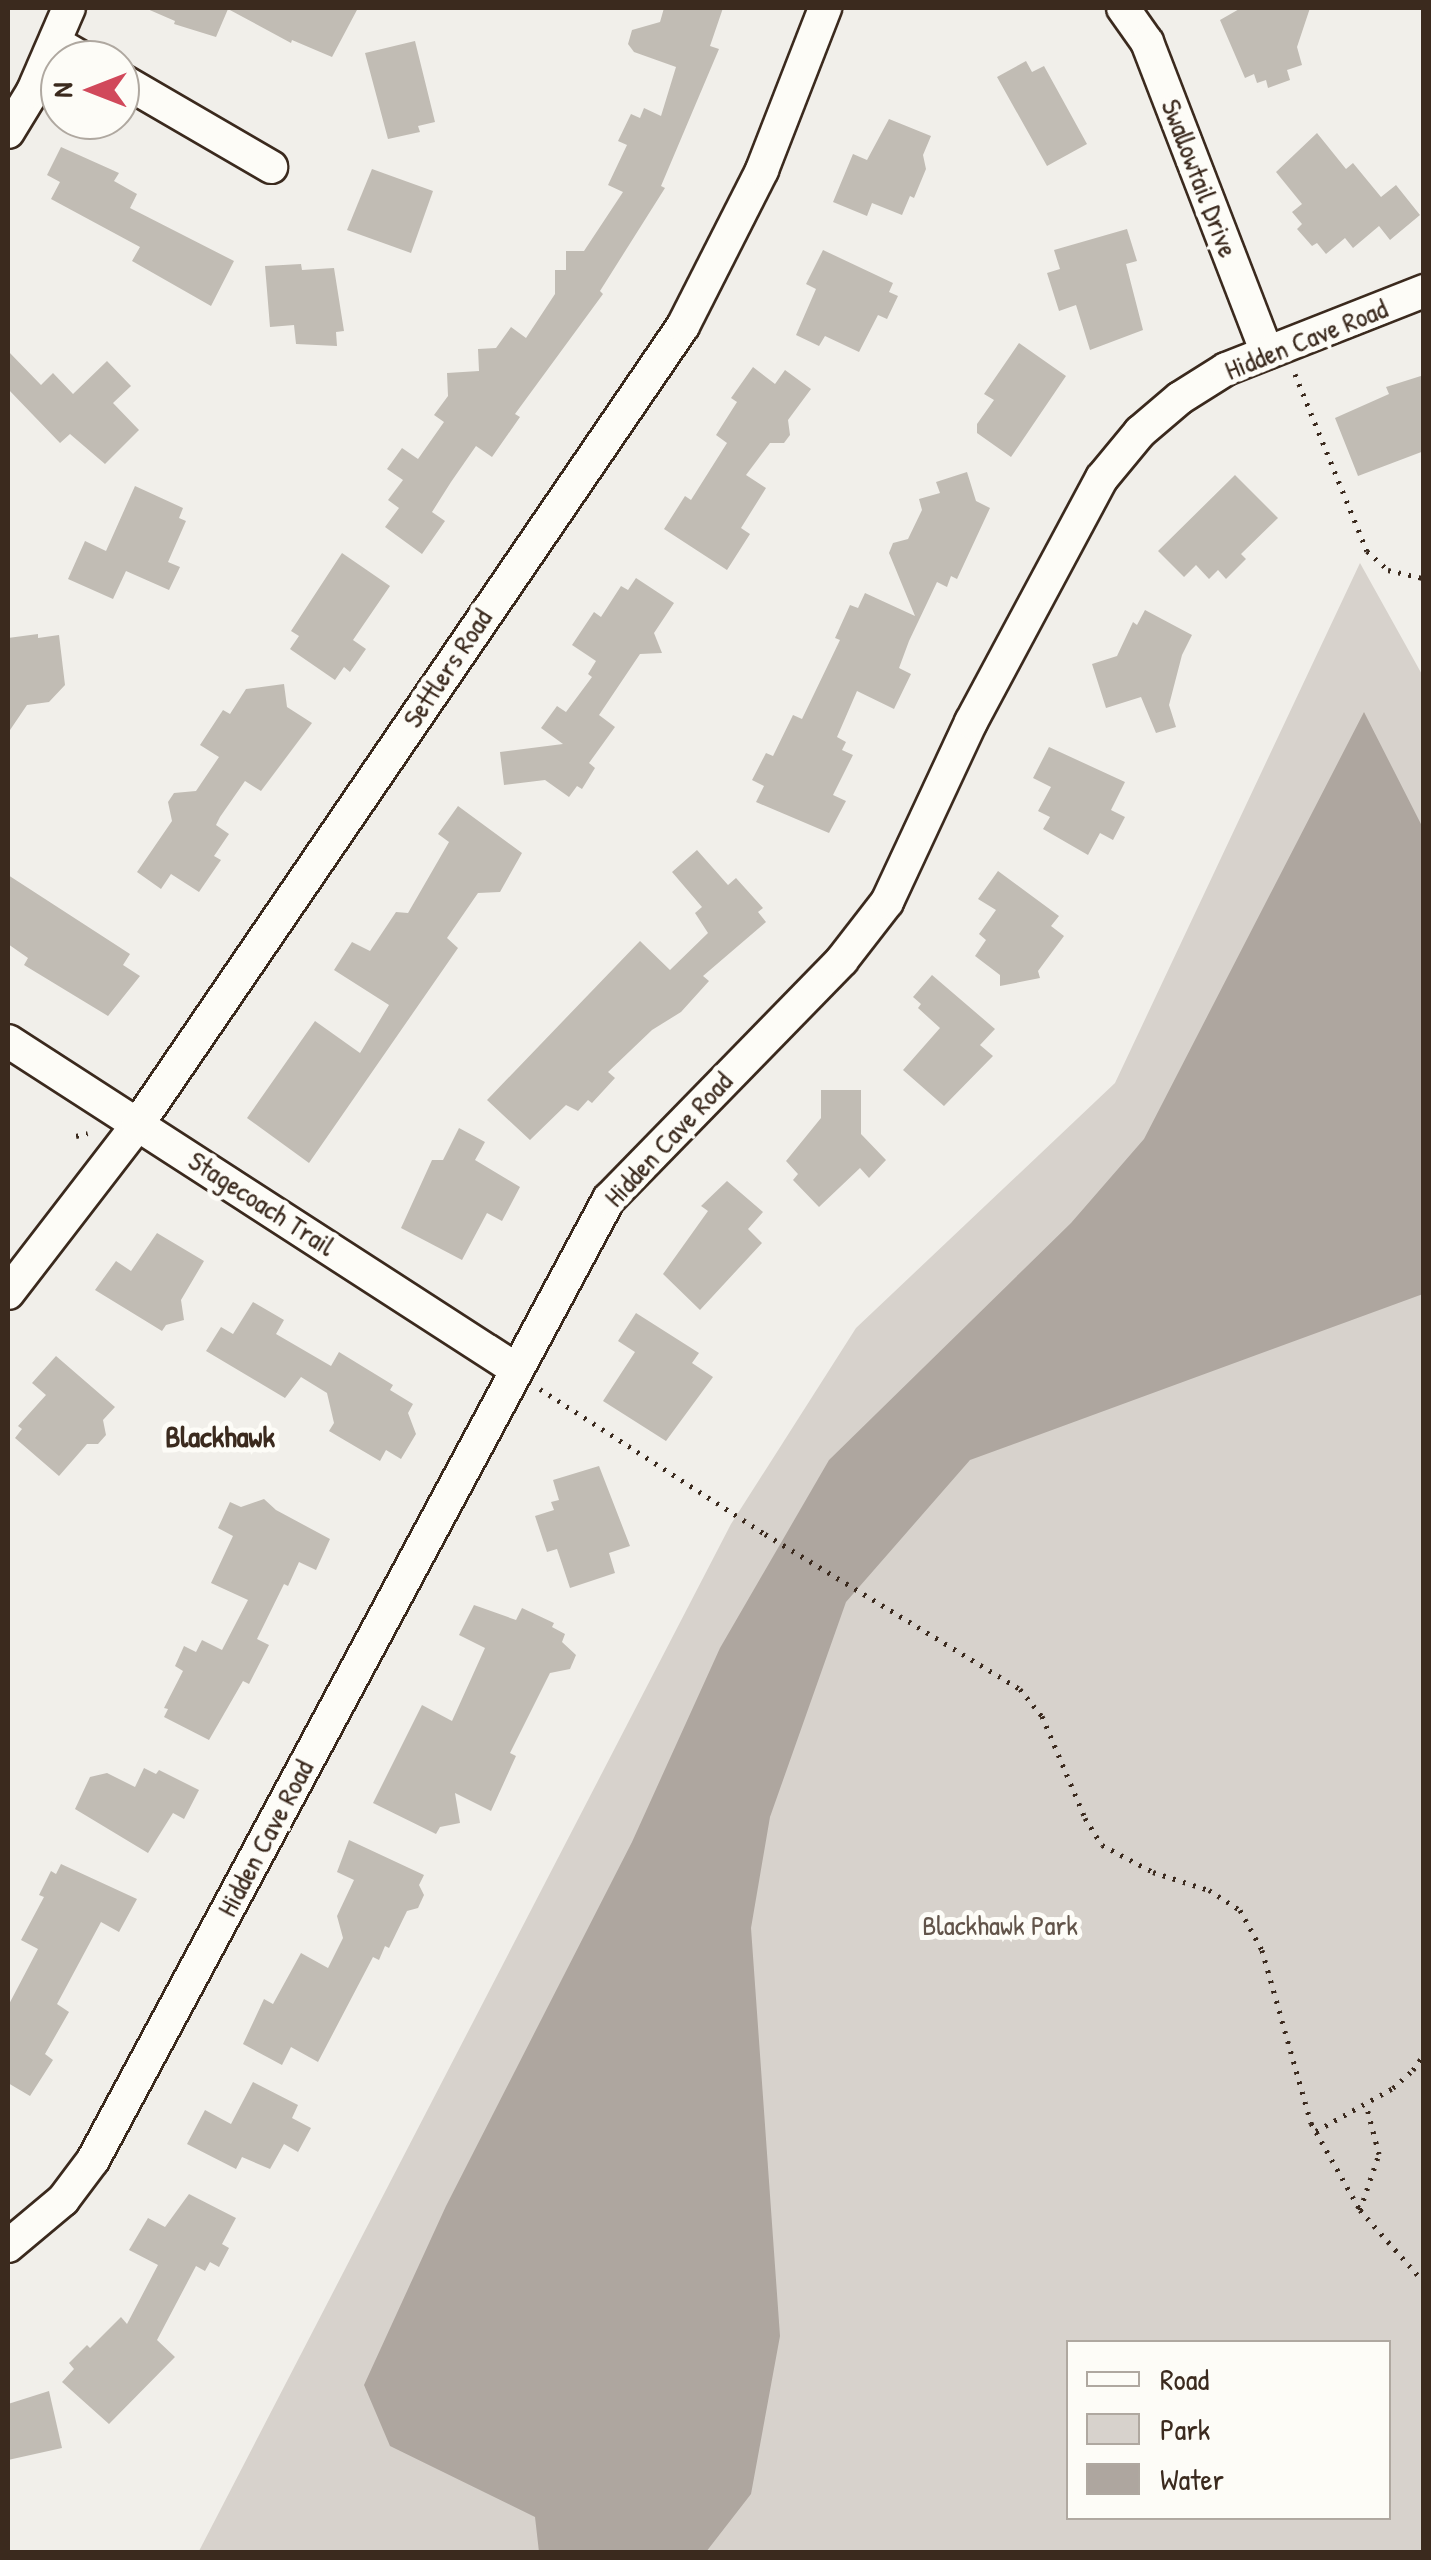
<!DOCTYPE html>
<html>
<head>
<meta charset="utf-8">
<style>
	body { margin:0 }
	#map { position:relative; width:1431px; height:2560px; overflow:hidden; background:#f1efea; font-family:"Patrick Hand",sans-serif }
	div>[style] { position:absolute }
	.green>* { inset:0; background:#d7d2cc }
	.water>* { inset:0; background:#aea69f }
	.building>* { inset:0; background:#c1bcb4 }
	.path>* { height:5px; margin-top:-2.5px; transform-origin:0; background:repeating-linear-gradient(90deg,#3b2a1e 0 2.5px,transparent 0 10.5px) }
	.roads { filter:drop-shadow(2px 0 #3b2a1e) drop-shadow(-2px 0 #3b2a1e) drop-shadow(0 2px #3b2a1e) drop-shadow(0 -2px #3b2a1e) }
	.minor>* { height:32px; margin:-16px; padding:0 16px; transform-origin:16px; border-radius:16px; background:#fdfcf7 }
	span { translate:-50% -50%; white-space:nowrap; text-align:center; line-height:1.15; -webkit-text-stroke:10px #fdfcf7; paint-order:stroke }
	.street-label { font-size:28px; color:#3b2a1e }
	.park-label { font-size:28px; color:#62544a }
	.neighbourhood-label { font-size:30px; color:#3b2a1e; font-weight:700 }
	.frame { position:absolute; inset:0; border:10px solid #3b2a1e; pointer-events:none }
	.legend { position:absolute; left:1066px; top:2340px; width:325px; height:180px; box-sizing:border-box; background:#fdfcf7; border:2px solid #afa8a0; margin:0; padding:12px 18px; list-style:none; font-size:30px; color:#3b2a1e }
	.legend li { display:flex; align-items:center; gap:20px; height:50px }
	.legend b { width:50px; border:2px solid #afa8a0 }
	.north { position:absolute; left:40px; top:40px; width:100px; height:100px; box-sizing:border-box; background:#fdfcf7; border:2px solid #afa8a0; border-radius:50%; rotate:270deg; font-size:28px; font-weight:700; line-height:40px; text-align:center; color:#3b2a1e }
	.north::after { content:''; display:block; margin:auto; width:35px; height:45px; background:#d1495b; clip-path:polygon(50% 0,100% 100%,50% 72%,0 100%) }
</style>
</head>
<body>
<div id="map">
	<div class="green">
		<i style="clip-path:polygon(evenodd,1360px 563px,1424px 678px,1423px 2552px,199px 2551px,731px 1524px,856px 1328px,1115px 1083px,1360px 563px,1068px 2342px,1388px 2342px,1388px 2518px,1068px 2518px,1068px 2342px)"></i>
	</div>
	<div class="water">
		<i style="clip-path:polygon(1364px 712px,1423px 828px,1423px 1294px,970px 1460px,846px 1602px,770px 1817px,751px 1928px,780px 2336px,751px 2494px,706px 2552px,539px 2552px,535px 2517px,390px 2446px,364px 2385px,446px 2206px,632px 1842px,720px 1648px,829px 1460px,1071px 1223px,1144px 1139px)"></i>
	</div>
	<div class="building">
		<i style="clip-path:polygon(145px 8px,358px 8px,332px 57px,292px 40px,291px 43px,228px 9px,216px 37px,174px 24px,175px 21px)"></i>
		<i style="clip-path:polygon(664px 8px,723px 8px,710px 46px,719px 49px,661px 186px,665px 188px,600px 291px,603px 294px,515px 414px,520px 417px,492px 457px,476px 446px,451px 482px,432px 512px,445px 521px,422px 554px,385px 527px,399px 508px,388px 500px,403px 480px,387px 469px,402px 448px,418px 459px,444px 422px,434px 415px,448px 396px,447px 373px,479px 371px,478px 349px,496px 348px,511px 327px,526px 338px,555px 294px,555px 270px,566px 270px,566px 251px,584px 251px,623px 192px,608px 185px,627px 145px,618px 141px,631px 114px,640px 118px,644px 108px,661px 116px,676px 67px,634px 52px,628px 44px,632px 30px,660px 22px)"></i>
		<i style="clip-path:polygon(1241px 8px,1310px 8px,1297px 47px,1302px 65px,1287px 70px,1290px 80px,1268px 88px,1266px 80px,1257px 83px,1254px 74px,1245px 78px,1220px 20px)"></i>
		<i style="clip-path:polygon(415px 41px,435px 122px,418px 126px,420px 132px,388px 139px,365px 53px)"></i>
		<i style="clip-path:polygon(1026px 61px,1032px 72px,1044px 66px,1087px 144px,1047px 166px,997px 77px)"></i>
		<i style="clip-path:polygon(889px 119px,931px 136px,923px 155px,926px 169px,914px 198px,910px 196px,902px 215px,872px 203px,867px 216px,833px 202px,853px 154px,867px 160px)"></i>
		<i style="clip-path:polygon(1317px 133px,1346px 169px,1353px 163px,1381px 197px,1396px 185px,1420px 215px,1390px 240px,1379px 226px,1353px 248px,1345px 238px,1326px 254px,1317px 243px,1312px 246px,1297px 229px,1302px 224px,1292px 212px,1302px 204px,1276px 172px)"></i>
		<i style="clip-path:polygon(61px 147px,119px 173px,114px 181px,137px 194px,130px 208px,234px 261px,211px 306px,132px 261px,140px 247px,51px 199px,60px 182px,47px 175px)"></i>
		<i style="clip-path:polygon(372px 169px,433px 191px,411px 253px,347px 230px)"></i>
		<i style="clip-path:polygon(1127px 229px,1137px 261px,1126px 264px,1143px 330px,1090px 350px,1076px 305px,1059px 311px,1047px 273px,1060px 269px,1054px 250px)"></i>
		<i style="clip-path:polygon(823px 250px,893px 283px,889px 292px,898px 296px,887px 319px,878px 315px,859px 352px,825px 336px,819px 346px,796px 335px,816px 289px,806px 284px)"></i>
		<i style="clip-path:polygon(301px 264px,302px 270px,334px 268px,344px 331px,336px 332px,337px 346px,296px 344px,294px 325px,270px 327px,265px 266px)"></i>
		<i style="clip-path:polygon(1019px 343px,1066px 376px,1011px 457px,977px 433px,977px 424px,994px 400px,984px 394px)"></i>
		<i style="clip-path:polygon(8px 351px,41px 385px,53px 373px,73px 394px,107px 361px,131px 386px,113px 403px,139px 430px,105px 464px,70px 434px,60px 443px,8px 389px)"></i>
		<i style="clip-path:polygon(753px 367px,775px 384px,785px 370px,811px 389px,788px 420px,790px 435px,784px 443px,770px 443px,746px 475px,766px 488px,741px 528px,750px 534px,727px 570px,664px 529px,685px 496px,691px 500px,727px 443px,716px 435px,737px 402px,731px 398px)"></i>
		<i style="clip-path:polygon(1424px 375px,1424px 451px,1358px 476px,1335px 418px,1389px 394px,1386px 387px)"></i>
		<i style="clip-path:polygon(967px 472px,976px 501px,990px 508px,957px 579px,951px 576px,947px 587px,937px 582px,909px 641px,899px 668px,911px 674px,894px 709px,857px 691px,837px 737px,846px 742px,842px 750px,853px 755px,833px 795px,846px 801px,829px 833px,756px 802px,764px 786px,752px 780px,766px 753px,773px 756px,793px 715px,802px 719px,840px 640px,835px 638px,850px 605px,858px 608px,865px 593px,915px 616px,889px 553px,893px 543px,908px 539px,922px 510px,919px 499px,940px 493px,936px 482px)"></i>
		<i style="clip-path:polygon(1235px 475px,1278px 518px,1241px 554px,1246px 559px,1226px 579px,1218px 570px,1209px 579px,1196px 565px,1184px 577px,1158px 551px)"></i>
		<i style="clip-path:polygon(135px 486px,183px 508px,179px 518px,186px 521px,168px 562px,180px 567px,169px 590px,126px 571px,113px 599px,68px 579px,85px 541px,106px 551px)"></i>
		<i style="clip-path:polygon(342px 553px,390px 586px,353px 640px,366px 649px,350px 672px,344px 667px,335px 680px,290px 649px,299px 636px,291px 631px)"></i>
		<i style="clip-path:polygon(636px 578px,674px 603px,654px 633px,662px 653px,640px 654px,599px 715px,615px 727px,589px 763px,595px 768px,582px 789px,577px 786px,569px 797px,545px 780px,504px 785px,500px 752px,563px 744px,541px 728px,557px 706px,566px 712px,592px 677px,588px 674px,596px 661px,572px 645px,594px 612px,601px 617px,621px 586px,628px 590px)"></i>
		<i style="clip-path:polygon(1145px 610px,1192px 635px,1182px 655px,1169px 705px,1176px 727px,1156px 733px,1141px 697px,1106px 708px,1092px 664px,1117px 656px,1133px 622px,1137px 625px)"></i>
		<i style="clip-path:polygon(38px 634px,38px 638px,59px 635px,65px 685px,49px 702px,27px 705px,8px 733px,8px 638px)"></i>
		<i style="clip-path:polygon(284px 684px,287px 707px,312px 723px,261px 791px,245px 781px,220px 817px,216px 825px,229px 834px,214px 856px,221px 860px,199px 892px,171px 874px,161px 889px,137px 872px,172px 821px,168px 802px,174px 793px,196px 791px,219px 757px,200px 745px,223px 710px,230px 714px,246px 689px)"></i>
		<i style="clip-path:polygon(1049px 747px,1125px 782px,1111px 810px,1125px 817px,1113px 840px,1100px 833px,1088px 855px,1043px 829px,1050px 817px,1038px 811px,1051px 787px,1033px 778px)"></i>
		<i style="clip-path:polygon(458px 806px,522px 853px,500px 892px,478px 893px,447px 938px,458px 948px,309px 1163px,247px 1118px,315px 1021px,360px 1053px,389px 1005px,334px 970px,352px 942px,370px 951px,396px 912px,408px 913px,449px 842px,438px 834px)"></i>
		<i style="clip-path:polygon(697px 850px,728px 885px,736px 878px,763px 908px,758px 912px,766px 922px,703px 976px,709px 981px,681px 1012px,652px 1030px,608px 1072px,615px 1078px,592px 1103px,588px 1100px,578px 1111px,566px 1105px,530px 1140px,487px 1100px,640px 941px,670px 970px,708px 933px,695px 913px,702px 907px,672px 872px)"></i>
		<i style="clip-path:polygon(998px 871px,1059px 916px,1051px 926px,1064px 936px,1038px 971px,1040px 978px,1000px 986px,1000px 975px,975px 956px,986px 940px,979px 934px,996px 910px,978px 899px)"></i>
		<i style="clip-path:polygon(8px 875px,130px 954px,123px 965px,140px 976px,108px 1016px,24px 965px,28px 958px,8px 944px)"></i>
		<i style="clip-path:polygon(932px 975px,995px 1029px,980px 1045px,993px 1056px,944px 1106px,903px 1070px,940px 1028px,918px 1008px,921px 1004px,913px 997px)"></i>
		<i style="clip-path:polygon(821px 1090px,861px 1090px,861px 1134px,886px 1160px,869px 1178px,860px 1168px,819px 1207px,793px 1180px,798px 1174px,786px 1161px,821px 1118px)"></i>
		<i style="clip-path:polygon(459px 1128px,485px 1142px,475px 1160px,520px 1187px,502px 1221px,487px 1213px,462px 1260px,401px 1228px,432px 1160px,443px 1160px)"></i>
		<i style="clip-path:polygon(727px 1181px,763px 1212px,748px 1229px,762px 1243px,700px 1310px,663px 1274px,708px 1211px,701px 1206px)"></i>
		<i style="clip-path:polygon(157px 1233px,204px 1261px,181px 1300px,184px 1320px,166px 1325px,162px 1331px,95px 1290px,116px 1261px,131px 1271px)"></i>
		<i style="clip-path:polygon(253px 1302px,284px 1320px,276px 1334px,331px 1366px,339px 1352px,393px 1385px,390px 1390px,413px 1404px,408px 1413px,416px 1434px,401px 1459px,386px 1450px,380px 1461px,329px 1431px,334px 1423px,327px 1393px,301px 1377px,285px 1398px,206px 1351px,221px 1327px,233px 1334px)"></i>
		<i style="clip-path:polygon(636px 1313px,699px 1353px,692px 1363px,713px 1377px,666px 1441px,603px 1401px,635px 1352px,618px 1341px)"></i>
		<i style="clip-path:polygon(56px 1356px,115px 1407px,103px 1420px,106px 1435px,98px 1444px,87px 1444px,59px 1476px,15px 1438px,22px 1429px,18px 1426px,46px 1395px,32px 1383px)"></i>
		<i style="clip-path:polygon(599px 1466px,630px 1546px,609px 1553px,615px 1573px,570px 1588px,557px 1549px,547px 1552px,535px 1516px,554px 1510px,551px 1502px,559px 1500px,553px 1480px)"></i>
		<i style="clip-path:polygon(264px 1499px,276px 1510px,330px 1539px,316px 1570px,299px 1562px,288px 1586px,284px 1584px,257px 1639px,269px 1645px,249px 1684px,243px 1681px,209px 1740px,164px 1717px,168px 1709px,164px 1708px,183px 1671px,175px 1666px,184px 1646px,196px 1652px,202px 1640px,222px 1650px,248px 1600px,211px 1583px,233px 1536px,218px 1528px,230px 1502px,241px 1507px)"></i>
		<i style="clip-path:polygon(474px 1605px,516px 1620px,522px 1608px,554px 1623px,552px 1627px,565px 1634px,562px 1642px,576px 1655px,570px 1669px,550px 1673px,510px 1753px,516px 1756px,491px 1811px,455px 1793px,460px 1823px,440px 1827px,436px 1834px,373px 1803px,422px 1705px,452px 1721px,485px 1648px,459px 1635px)"></i>
		<i style="clip-path:polygon(144px 1768px,156px 1774px,159px 1770px,199px 1790px,184px 1819px,173px 1813px,148px 1853px,75px 1809px,90px 1777px,107px 1773px,135px 1787px)"></i>
		<i style="clip-path:polygon(349px 1840px,424px 1875px,419px 1885px,424px 1895px,418px 1908px,407px 1911px,389px 1948px,385px 1946px,379px 1960px,373px 1957px,318px 2062px,291px 2047px,282px 2065px,243px 2044px,264px 1999px,273px 2004px,301px 1953px,328px 1968px,343px 1938px,337px 1916px,354px 1880px,337px 1872px)"></i>
		<i style="clip-path:polygon(61px 1864px,137px 1899px,119px 1932px,101px 1922px,57px 2004px,69px 2012px,45px 2054px,53px 2060px,30px 2096px,8px 2083px,8px 2006px,38px 1949px,21px 1940px,44px 1897px,39px 1895px,51px 1871px,56px 1874px)"></i>
		<i style="clip-path:polygon(253px 2082px,298px 2105px,292px 2118px,311px 2128px,298px 2152px,284px 2144px,270px 2169px,242px 2157px,236px 2169px,187px 2144px,205px 2110px,231px 2124px)"></i>
		<i style="clip-path:polygon(189px 2194px,236px 2218px,222px 2244px,229px 2248px,219px 2267px,210px 2262px,205px 2271px,196px 2266px,157px 2340px,175px 2357px,109px 2424px,62px 2382px,74px 2369px,69px 2363px,87px 2345px,90px 2348px,121px 2317px,127px 2324px,158px 2265px,129px 2250px,148px 2218px,165px 2227px)"></i>
		<i style="clip-path:polygon(49px 2391px,62px 2448px,8px 2460px,8px 2404px)"></i>
	</div>
	<div class="path">
		<i style="left:1295px;top:374px;width:191px;rotate:67.9deg"></i>
		<i style="left:1367px;top:551px;width:28px;rotate:42deg"></i>
		<i style="left:1388px;top:570px;width:37px;rotate:13deg"></i>
		<i style="left:76px;top:1136px;width:12px;rotate:-14deg"></i>
		<i style="left:540px;top:1389px;width:268px;rotate:32.8deg"></i>
		<i style="left:765px;top:1534px;width:298px;rotate:31.3deg"></i>
		<i style="left:1020px;top:1689px;width:35px;rotate:51deg"></i>
		<i style="left:1042px;top:1716px;width:111px;rotate:67.1deg"></i>
		<i style="left:1085px;top:1818px;width:32px;rotate:58deg"></i>
		<i style="left:1102px;top:1845px;width:58px;rotate:27.9deg"></i>
		<i style="left:1153px;top:1872px;width:59px;rotate:17.8deg"></i>
		<i style="left:1209px;top:1890px;width:37px;rotate:33deg"></i>
		<i style="left:1240px;top:1910px;width:46px;rotate:61.2deg"></i>
		<i style="left:1262px;top:1950px;width:180px;rotate:74.2deg"></i>
		<i style="left:1311px;top:2123px;width:100px;rotate:60.6deg"></i>
		<i style="left:1360px;top:2210px;width:96px;rotate:48.4deg"></i>
		<i style="left:1316px;top:2131px;width:88px;rotate:-29.2deg"></i>
		<i style="left:1393px;top:2088px;width:27px;rotate:-42deg"></i>
		<i style="left:1413px;top:2070px;width:19px;rotate:-55deg"></i>
		<i style="left:1360px;top:2210px;width:59px;rotate:-71.3deg"></i>
		<i style="left:1379px;top:2154px;width:52px;rotate:-104.6deg"></i>
	</div>
	<div class="roads">
		<div class="minor">
			<i style="left:1123px;top:8px;width:42px;rotate:54.8deg"></i>
			<i style="left:1147px;top:42px;width:333px;rotate:68.9deg"></i>
			<i style="left:56px;top:43px;width:34px;rotate:30deg"></i>
			<i style="left:120px;top:79px;width:175px;rotate:30.2deg"></i>
			<i style="left:8px;top:132px;width:48px;rotate:-58.6deg"></i>
			<i style="left:33px;top:91px;width:90px;rotate:-66.6deg"></i>
			<i style="left:8px;top:1041px;width:602px;rotate:32.87deg"></i>
			<i style="left:8px;top:1293px;width:213px;rotate:-52.4deg"></i>
			<i style="left:138px;top:1124px;width:966px;rotate:-55.67deg"></i>
			<i style="left:683px;top:326px;width:175px;rotate:-63.1deg"></i>
			<i style="left:762px;top:170px;width:174px;rotate:-68.7deg"></i>
			<i style="left:8px;top:2246px;width:72px;rotate:-39.9deg"></i>
			<i style="left:63px;top:2200px;width:50px;rotate:-53.1deg"></i>
			<i style="left:93px;top:2160px;width:1091px;rotate:-61.77deg"></i>
			<i style="left:609px;top:1199px;width:334px;rotate:-45.7deg"></i>
			<i style="left:842px;top:960px;width:73px;rotate:-52.2deg"></i>
			<i style="left:887px;top:902px;width:199px;rotate:-65deg"></i>
			<i style="left:971px;top:722px;width:277px;rotate:-61.8deg"></i>
			<i style="left:1102px;top:478px;width:60px;rotate:-50.4deg"></i>
			<i style="left:1140px;top:432px;width:52px;rotate:-40.4deg"></i>
			<i style="left:1180px;top:398px;width:54px;rotate:-32.2deg"></i>
			<i style="left:1226px;top:369px;width:213px;rotate:-21.5deg"></i>
		</div>
	</div>
	<div class="street-label">
		<span style="left:1200px;top:178px;rotate:69deg">Swallowtail Drive</span>
		<span style="left:1306px;top:339px;rotate:-22deg">Hidden Cave Road</span>
		<span style="left:447px;top:668px;rotate:-56deg">Settlers Road</span>
		<span style="left:668px;top:1139px;rotate:-47deg">Hidden Cave Road</span>
		<span style="left:262px;top:1203px;rotate:33deg">Stagecoach Trail</span>
		<span style="left:265px;top:1838px;rotate:-62deg">Hidden Cave Road</span>
	</div>
	<div class="park-label">
		<span style="left:1000px;top:1925px">Blackhawk Park</span>
	</div>
	<div class="neighbourhood-label">
		<span style="left:220px;top:1436px">Blackhawk</span>
	</div>
	<div class="frame"></div>
	<ul class="legend">
	<li><b style="height:12px;background:#fdfcf7"></b>Road</li>
	<li><b style="height:28px;background:#d7d2cc"></b>Park</li>
	<li><b style="height:28px;background:#aea69f"></b>Water</li>
	</ul>
	<div class="north">N</div>
</div>
</body>
</html>
